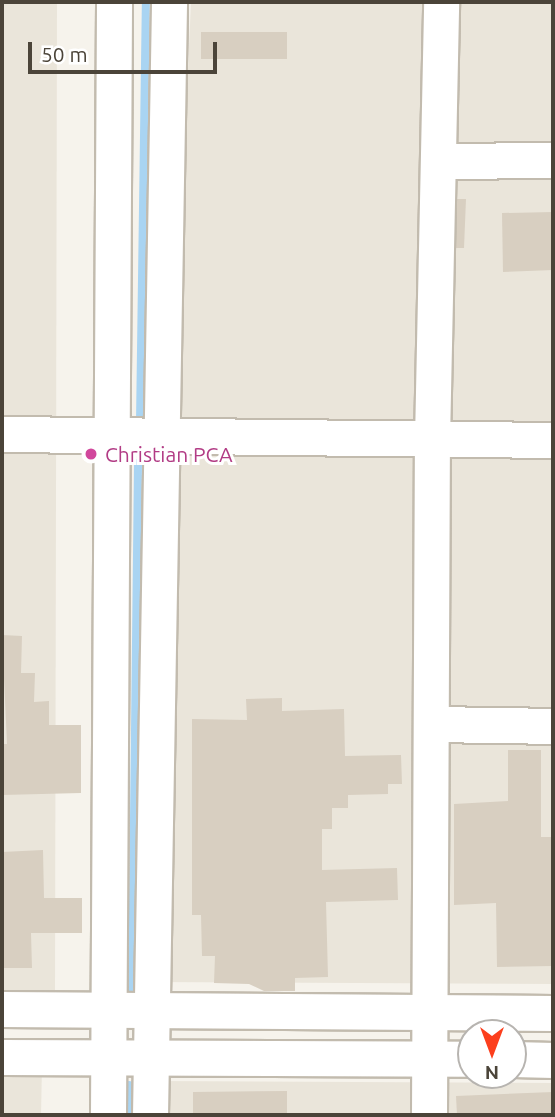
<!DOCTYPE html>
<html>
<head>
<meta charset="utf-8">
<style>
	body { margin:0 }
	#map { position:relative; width:555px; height:1117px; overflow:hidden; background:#f6f3ec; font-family:Ubuntu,sans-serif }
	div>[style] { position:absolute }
	.residential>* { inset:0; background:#eae5da }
	.stream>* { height:8px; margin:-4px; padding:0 4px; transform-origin:4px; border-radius:4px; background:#a9d4f2 }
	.building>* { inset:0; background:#d8cfc1 }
	.roads { filter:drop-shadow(2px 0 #c2bbae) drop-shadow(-2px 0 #c2bbae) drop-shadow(0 2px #c2bbae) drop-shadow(0 -2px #c2bbae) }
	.minor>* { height:35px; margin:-17.5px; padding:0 17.5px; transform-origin:17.5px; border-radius:17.5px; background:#fff }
	.dots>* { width:19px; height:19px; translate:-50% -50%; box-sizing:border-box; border:4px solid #fff; border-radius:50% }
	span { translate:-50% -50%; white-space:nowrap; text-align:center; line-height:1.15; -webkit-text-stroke:6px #fff; paint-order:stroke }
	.hotel-label { font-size:21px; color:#b23c85 }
	.left { translate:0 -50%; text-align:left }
	.frame { position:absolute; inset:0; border:4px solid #4b4439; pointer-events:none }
	.north { position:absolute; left:457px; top:1019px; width:70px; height:70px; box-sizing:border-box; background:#fff; border:2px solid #b7b4b0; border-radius:50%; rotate:180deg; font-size:19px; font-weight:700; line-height:28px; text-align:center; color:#4b4439 }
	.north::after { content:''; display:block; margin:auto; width:24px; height:32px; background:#fc3f1d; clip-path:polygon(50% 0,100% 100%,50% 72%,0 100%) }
	.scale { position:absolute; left:28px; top:42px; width:189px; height:32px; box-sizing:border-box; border:4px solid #4b4439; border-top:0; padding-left:9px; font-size:21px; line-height:24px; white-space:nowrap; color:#4b4439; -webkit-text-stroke:5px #fff; paint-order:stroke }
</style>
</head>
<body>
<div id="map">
	<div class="residential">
		<i style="clip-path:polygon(2px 2px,57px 2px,55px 994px,2px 994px)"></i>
		<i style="clip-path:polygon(191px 2px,553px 2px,553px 984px,148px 982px)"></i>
		<i style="clip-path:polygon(2px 1066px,42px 1066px,41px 1115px,2px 1115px)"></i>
		<i style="clip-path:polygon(151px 1081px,553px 1083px,553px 1115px,151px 1115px)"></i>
	</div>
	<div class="stream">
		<i style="left:140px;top:422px;width:420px;rotate:-89.2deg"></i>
		<i style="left:132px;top:995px;width:532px;rotate:-89.35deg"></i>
		<i style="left:129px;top:1085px;width:30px;rotate:90deg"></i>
	</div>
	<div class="building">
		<i style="clip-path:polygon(201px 32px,287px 32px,287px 59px,201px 59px)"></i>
		<i style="clip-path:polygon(457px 199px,466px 199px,464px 248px,456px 248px)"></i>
		<i style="clip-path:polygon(553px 212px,553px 270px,503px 272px,502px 213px)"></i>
		<i style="clip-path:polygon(2px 635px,22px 636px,21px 673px,35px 673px,34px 702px,49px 701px,49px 725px,81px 725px,81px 793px,2px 795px,2px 744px,7px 744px)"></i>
		<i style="clip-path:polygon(282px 698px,282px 711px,344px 709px,345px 756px,401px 755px,402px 784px,388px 784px,388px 794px,348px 795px,348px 808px,332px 808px,332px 829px,322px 829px,322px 870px,397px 868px,398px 900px,326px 902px,328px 977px,295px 978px,295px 991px,264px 991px,249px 984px,214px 983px,215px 956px,202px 956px,201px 915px,192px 915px,192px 719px,247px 720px,246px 699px)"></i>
		<i style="clip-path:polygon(508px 750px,541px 750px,541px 837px,553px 837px,552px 966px,497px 967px,496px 903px,454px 905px,454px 804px,508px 801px)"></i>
		<i style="clip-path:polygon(43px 850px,44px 898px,82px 898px,82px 933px,31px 933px,32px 968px,2px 968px,2px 852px)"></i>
		<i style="clip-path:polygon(287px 1091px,287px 1115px,193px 1115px,193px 1092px)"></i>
		<i style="clip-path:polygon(553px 1092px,553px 1115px,457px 1115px,456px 1096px)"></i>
	</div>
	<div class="roads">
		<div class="minor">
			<i style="left:440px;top:161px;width:113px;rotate:-0.5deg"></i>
			<i style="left:2px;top:434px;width:551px;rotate:0.62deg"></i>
			<i style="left:432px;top:724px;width:121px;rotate:0.9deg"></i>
			<i style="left:2px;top:1009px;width:551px;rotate:0.42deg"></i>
			<i style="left:2px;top:1057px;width:469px;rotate:0.2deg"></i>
			<i style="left:513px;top:1059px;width:40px;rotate:1.4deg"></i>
			<i style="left:108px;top:1115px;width:1113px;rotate:-89.69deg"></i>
			<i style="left:150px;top:1115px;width:1113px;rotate:-89.02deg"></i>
			<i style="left:429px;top:1115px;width:675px;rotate:-89.75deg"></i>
			<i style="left:432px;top:440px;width:438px;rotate:-88.8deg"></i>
		</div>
	</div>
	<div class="dots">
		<i style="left:91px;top:454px;background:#d1479c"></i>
	</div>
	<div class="hotel-label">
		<span class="left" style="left:105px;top:454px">Christian PCA</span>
	</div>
	<div class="frame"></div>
	<div class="north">N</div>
	<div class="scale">50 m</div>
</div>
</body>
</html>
